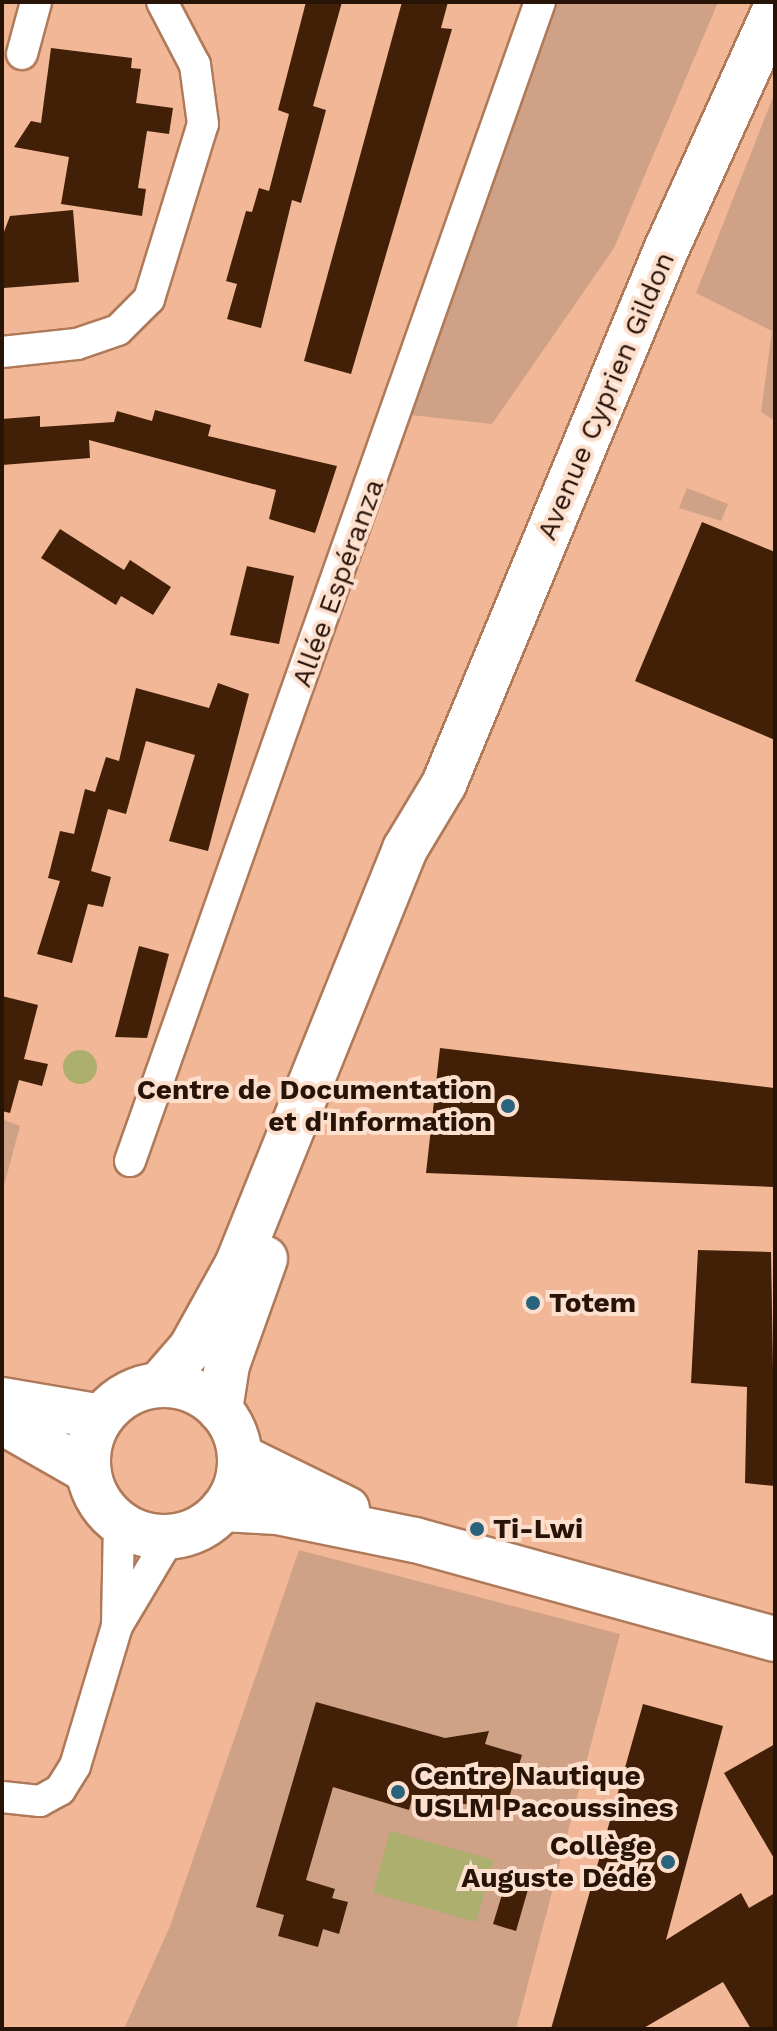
<!DOCTYPE html>
<html>
<head>
<meta charset="utf-8">
<style>
	body { margin:0 }
	#map { position:relative; width:777px; height:2031px; overflow:hidden; background:#f1b796; font-family:"Work Sans",sans-serif }
	div>[style] { position:absolute }
	.green>* { inset:0; background:#cfa187 }
	.water>* { inset:0; background:#acaf6d }
	.round { border-radius:50% }
	.building>* { inset:0; background:#421f07 }
	.roads { filter:drop-shadow(2px 0 #af7a5a) drop-shadow(-2px 0 #af7a5a) drop-shadow(0 2px #af7a5a) drop-shadow(0 -2px #af7a5a) }
	.street>* { height:30px; margin:-15px; padding:0 15px; transform-origin:15px; border-radius:15px; background:#fff }
	.secondary>* { height:44px; margin:-22px; padding:0 22px; transform-origin:22px; border-radius:22px; background:#fff }
	.secondary>.ring { margin:-22px; padding:0; box-sizing:content-box; background:none; border:44px solid #fff; border-radius:50% }
	.dots>* { width:22px; height:22px; translate:-50% -50%; box-sizing:border-box; border:4px solid #fddfce; border-radius:50% }
	span { translate:-50% -50%; white-space:nowrap; text-align:center; line-height:1.15; -webkit-text-stroke:8px #fddfce; paint-order:stroke }
	.street-label { font-size:28px; color:#281307 }
	.poi-label { font-size:28px; color:#281307; font-weight:700 }
	.right { translate:-100% -50%; text-align:right }
	.left { translate:0 -50%; text-align:left }
	.frame { position:absolute; inset:0; border:4px solid #281307; pointer-events:none }
</style>
</head>
<body>
<div id="map">
	<div class="green">
		<i style="clip-path:polygon(553px 2px,718px 2px,614px 248px,492px 424px,411px 415px)"></i>
		<i style="clip-path:polygon(775px 92px,775px 421px,761px 412px,772px 331px,696px 293px)"></i>
		<i style="clip-path:polygon(687px 488px,728px 504px,721px 521px,679px 508px)"></i>
		<i style="clip-path:polygon(2px 1119px,20px 1126px,2px 1193px)"></i>
		<i style="clip-path:polygon(299px 1550px,620px 1634px,516px 2029px,124px 2029px,170px 1926px)"></i>
	</div>
	<div class="water">
		<i class="round" style="left:63px;top:1050px;width:34px;height:34px"></i>
		<i style="clip-path:polygon(390px 1831px,494px 1860px,476px 1922px,373px 1893px)"></i>
	</div>
	<div class="building">
		<i style="clip-path:polygon(306px 2px,342px 2px,313px 106px,326px 110px,301px 203px,292px 200px,261px 328px,227px 319px,237px 284px,226px 281px,246px 211px,252px 212px,259px 188px,269px 191px,289px 114px,278px 110px)"></i>
		<i style="clip-path:polygon(402px 2px,448px 2px,441px 28px,452px 29px,351px 374px,304px 361px)"></i>
		<i style="clip-path:polygon(51px 48px,132px 58px,131px 68px,141px 69px,136px 103px,173px 108px,169px 134px,147px 131px,138px 188px,146px 189px,142px 216px,61px 204px,69px 157px,14px 147px,31px 121px,41px 123px)"></i>
		<i style="clip-path:polygon(73px 210px,79px 282px,4px 288px,2px 237px,10px 216px)"></i>
		<i style="clip-path:polygon(155px 410px,211px 425px,208px 436px,337px 466px,315px 533px,269px 519px,276px 490px,89px 440px,90px 458px,2px 465px,2px 419px,40px 416px,40px 427px,114px 422px,117px 411px,152px 421px)"></i>
		<i style="clip-path:polygon(702px 522px,775px 552px,775px 740px,635px 681px)"></i>
		<i style="clip-path:polygon(60px 529px,124px 570px,130px 560px,171px 587px,153px 615px,121px 596px,116px 605px,41px 558px)"></i>
		<i style="clip-path:polygon(247px 566px,294px 576px,279px 644px,230px 635px)"></i>
		<i style="clip-path:polygon(218px 683px,249px 694px,208px 851px,169px 841px,195px 755px,146px 741px,126px 814px,108px 809px,91px 871px,111px 877px,103px 907px,88px 904px,72px 963px,37px 954px,60px 881px,48px 878px,60px 831px,74px 834px,85px 789px,95px 792px,106px 757px,119px 761px,136px 688px,209px 708px)"></i>
		<i style="clip-path:polygon(139px 946px,169px 954px,147px 1038px,115px 1037px)"></i>
		<i style="clip-path:polygon(2px 996px,38px 1005px,24px 1059px,48px 1064px,42px 1086px,19px 1080px,10px 1113px,2px 1111px)"></i>
		<i style="clip-path:polygon(440px 1048px,774px 1088px,775px 1187px,426px 1173px)"></i>
		<i style="clip-path:polygon(698px 1250px,771px 1252px,775px 1486px,745px 1483px,747px 1387px,691px 1383px)"></i>
		<i style="clip-path:polygon(316px 1702px,445px 1738px,489px 1731px,485px 1744px,522px 1755px,505px 1811px,413px 1795px,409px 1810px,333px 1787px,306px 1880px,335px 1889px,332px 1898px,348px 1902px,339px 1934px,323px 1929px,318px 1947px,278px 1936px,284px 1915px,256px 1907px)"></i>
		<i style="clip-path:polygon(643px 1704px,723px 1726px,666px 1940px,741px 1893px,749px 1908px,775px 1893px,775px 2029px,751px 2029px,723px 1982px,642px 2029px,551px 2029px)"></i>
		<i style="clip-path:polygon(775px 1744px,775px 1860px,724px 1773px)"></i>
		<i style="clip-path:polygon(509px 1872px,531px 1879px,516px 1931px,493px 1924px)"></i>
	</div>
	<div class="roads">
		<div class="street">
			<i style="left:22px;top:54px;width:54px;rotate:-74.9deg"></i>
			<i style="left:2px;top:352px;width:75px;rotate:-6.1deg"></i>
			<i style="left:77px;top:344px;width:43px;rotate:-18.9deg"></i>
			<i style="left:118px;top:330px;width:44px;rotate:-45deg"></i>
			<i style="left:149px;top:299px;width:183px;rotate:-72.9deg"></i>
			<i style="left:203px;top:124px;width:60px;rotate:-97.7deg"></i>
			<i style="left:195px;top:65px;width:71px;rotate:-117.6deg"></i>
			<i style="left:130px;top:1161px;width:1229px;rotate:-70.52deg"></i>
			<i style="left:117px;top:1626px;width:104px;rotate:-59.2deg"></i>
			<i style="left:2px;top:1797px;width:38px;rotate:6deg"></i>
			<i style="left:40px;top:1801px;width:23px;rotate:-29deg"></i>
			<i style="left:60px;top:1790px;width:28px;rotate:-58deg"></i>
			<i style="left:75px;top:1766px;width:146px;rotate:-73.3deg"></i>
			<i style="left:117px;top:1626px;width:103px;rotate:-88.9deg"></i>
		</div>
		<div class="secondary">
			<i style="left:159px;top:1385px;width:49px;rotate:-49.1deg"></i>
			<i style="left:191px;top:1348px;width:95px;rotate:-61deg"></i>
			<i style="left:237px;top:1265px;width:449px;rotate:-68deg"></i>
			<i style="left:405px;top:849px;width:76px;rotate:-59deg"></i>
			<i style="left:444px;top:784px;width:578px;rotate:-67.43deg"></i>
			<i style="left:666px;top:250px;width:264px;rotate:-65.6deg"></i>
			<i class="ring" style="left:88px;top:1385px;width:108px;height:108px"></i>
			<i style="left:2px;top:1400px;width:101px;rotate:9.6deg"></i>
			<i style="left:220px;top:1410px;width:46px;rotate:-81.2deg"></i>
			<i style="left:227px;top:1365px;width:113px;rotate:-70.3deg"></i>
			<i style="left:2px;top:1422px;width:99px;rotate:29.7deg"></i>
			<i style="left:241px;top:1457px;width:118px;rotate:26.1deg"></i>
			<i style="left:223px;top:1509px;width:54px;rotate:3.2deg"></i>
			<i style="left:277px;top:1512px;width:141px;rotate:11.5deg"></i>
			<i style="left:415px;top:1540px;width:373px;rotate:15.4deg"></i>
		</div>
	</div>
	<div class="dots">
		<i style="left:508px;top:1106px;background:#2a637d"></i>
		<i style="left:533px;top:1303px;background:#2a637d"></i>
		<i style="left:477px;top:1529px;background:#2a637d"></i>
		<i style="left:398px;top:1792px;background:#2a637d"></i>
		<i style="left:668px;top:1862px;background:#2a637d"></i>
	</div>
	<div class="street-label">
		<span style="left:606px;top:396px;rotate:-67deg">Avenue Cyprien Gildon</span>
		<span style="left:338px;top:583px;rotate:-70deg">Allée Espéranza</span>
	</div>
	<div class="poi-label">
		<span class="right" style="left:492px;top:1106px">Centre de Documentation<br>et d'Information</span>
		<span class="left" style="left:549px;top:1303px">Totem</span>
		<span class="left" style="left:493px;top:1529px">Ti-Lwi</span>
		<span class="left" style="left:414px;top:1792px">Centre Nautique<br>USLM Pacoussines</span>
		<span class="right" style="left:652px;top:1862px">Collège<br>Auguste Dédé</span>
	</div>
	<div class="frame"></div>
</div>
</body>
</html>
